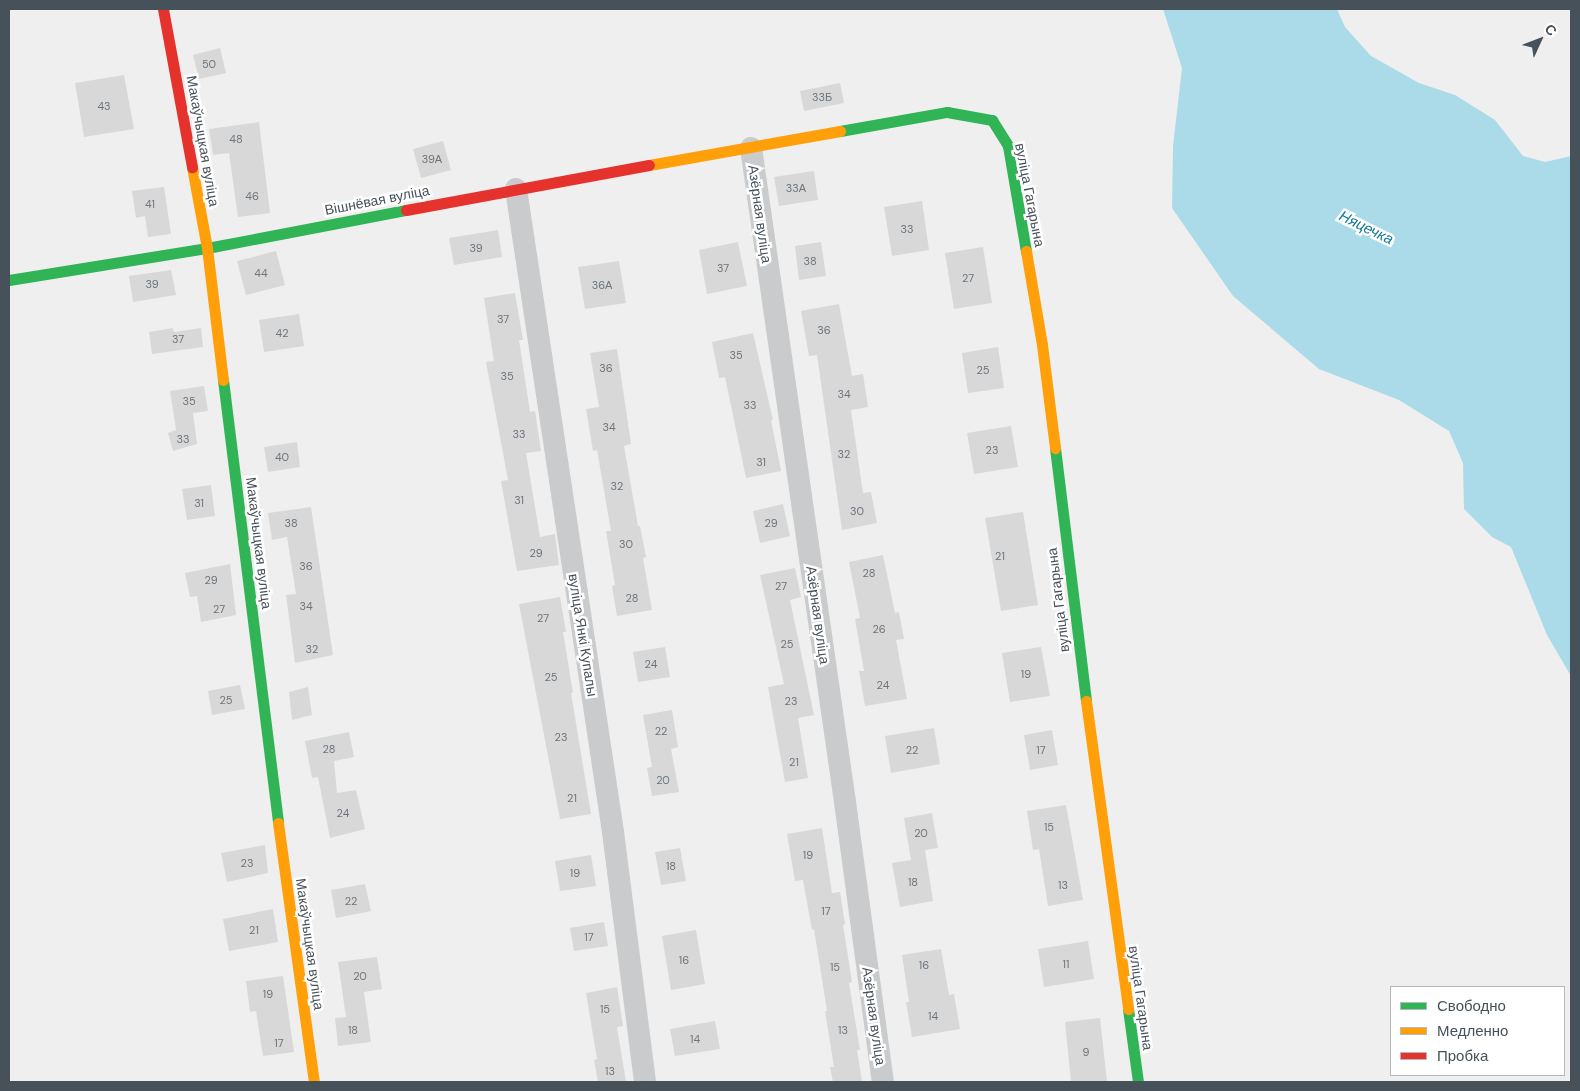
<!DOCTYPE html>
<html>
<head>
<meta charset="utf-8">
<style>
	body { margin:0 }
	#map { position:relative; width:1580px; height:1091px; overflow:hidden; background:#efefef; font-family:"DM Sans",sans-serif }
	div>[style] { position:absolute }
	.water>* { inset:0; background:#abdbe9 }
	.building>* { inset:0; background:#d8d8d9 }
	.street>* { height:22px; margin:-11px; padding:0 11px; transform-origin:11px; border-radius:11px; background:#c9cbcd }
	.fast>* { height:11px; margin:-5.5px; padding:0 5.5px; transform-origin:5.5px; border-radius:5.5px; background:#30b455 }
	.slow>* { height:11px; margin:-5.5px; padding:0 5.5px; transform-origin:5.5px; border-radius:5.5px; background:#ff9f0a }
	.jam>* { height:11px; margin:-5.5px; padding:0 5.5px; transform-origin:5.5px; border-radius:5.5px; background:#e5322d }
	span { translate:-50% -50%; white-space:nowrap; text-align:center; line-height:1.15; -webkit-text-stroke:5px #fff; paint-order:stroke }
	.number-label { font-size:11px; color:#6c747a }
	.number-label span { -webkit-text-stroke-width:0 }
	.street-label { font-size:14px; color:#47515a }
	.water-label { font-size:15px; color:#157b98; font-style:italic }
	.frame { position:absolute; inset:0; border:10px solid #47515a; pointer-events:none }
	.legend { position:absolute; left:1390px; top:986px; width:175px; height:90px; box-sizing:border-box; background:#fff; border:1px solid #b5b9bd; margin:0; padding:6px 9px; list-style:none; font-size:15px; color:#47515a }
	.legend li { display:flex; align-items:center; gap:10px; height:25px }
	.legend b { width:25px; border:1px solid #b5b9bd }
	.north { position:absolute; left:1515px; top:15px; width:50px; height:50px; -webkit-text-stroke:4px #fff; paint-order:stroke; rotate:47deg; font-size:14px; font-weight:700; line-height:20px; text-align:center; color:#47515a }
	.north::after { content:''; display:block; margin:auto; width:18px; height:22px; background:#47515a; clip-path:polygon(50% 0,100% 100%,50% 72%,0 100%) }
</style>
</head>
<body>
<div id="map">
	<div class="water">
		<i style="clip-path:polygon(1163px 9px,1337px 9px,1345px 27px,1371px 56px,1419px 83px,1455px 95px,1495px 120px,1523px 156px,1545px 162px,1571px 156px,1571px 676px,1547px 635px,1511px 547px,1492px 537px,1464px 509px,1463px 463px,1449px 431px,1399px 400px,1319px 369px,1233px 296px,1172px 208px,1173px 146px,1182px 68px)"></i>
	</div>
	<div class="building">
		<i style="clip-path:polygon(220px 48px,226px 73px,199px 79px,193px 55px)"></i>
		<i style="clip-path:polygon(124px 75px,134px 129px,84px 137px,75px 83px)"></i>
		<i style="clip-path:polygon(840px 83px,844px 103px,804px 111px,800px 91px)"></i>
		<i style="clip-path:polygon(259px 122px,270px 213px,238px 217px,229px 153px,213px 155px,209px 129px)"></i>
		<i style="clip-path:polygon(443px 141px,451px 170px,421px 178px,413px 149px)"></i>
		<i style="clip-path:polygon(814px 171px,818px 200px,779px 206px,774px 177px)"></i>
		<i style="clip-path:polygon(164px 187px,171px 234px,148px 237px,145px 216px,136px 218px,132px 191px)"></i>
		<i style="clip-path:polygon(922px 201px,929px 250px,892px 256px,884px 207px)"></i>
		<i style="clip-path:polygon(498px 230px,502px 257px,454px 265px,449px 238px)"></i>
		<i style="clip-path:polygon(738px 242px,747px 286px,707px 294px,699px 250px)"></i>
		<i style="clip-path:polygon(821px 242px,826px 276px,799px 280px,795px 246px)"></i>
		<i style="clip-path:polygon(983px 247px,992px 303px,954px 309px,945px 253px)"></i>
		<i style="clip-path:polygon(276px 251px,285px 285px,246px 295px,237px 261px)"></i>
		<i style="clip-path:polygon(619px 261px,626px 303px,585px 309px,578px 267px)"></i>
		<i style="clip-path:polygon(171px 270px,176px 295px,133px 302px,129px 276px)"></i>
		<i style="clip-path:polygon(515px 293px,523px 340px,519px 340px,530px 412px,535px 411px,541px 451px,526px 453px,540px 537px,555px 534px,559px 565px,517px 571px,501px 481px,508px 480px,486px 362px,494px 361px,484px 298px)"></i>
		<i style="clip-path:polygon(839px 304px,852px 376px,863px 374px,868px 407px,851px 410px,863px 493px,871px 492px,877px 523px,842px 530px,817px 355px,809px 356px,801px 311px)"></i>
		<i style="clip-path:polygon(299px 314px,304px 346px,264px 352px,259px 320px)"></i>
		<i style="clip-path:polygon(173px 328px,174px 332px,201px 328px,203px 347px,152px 354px,149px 332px)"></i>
		<i style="clip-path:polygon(753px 333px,773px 420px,771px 420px,781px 471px,746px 478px,725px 377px,719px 378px,712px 342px)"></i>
		<i style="clip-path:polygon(998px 347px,1004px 388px,968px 393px,962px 353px)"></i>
		<i style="clip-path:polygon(617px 349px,631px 444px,624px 446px,638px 526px,640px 526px,646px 557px,643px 558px,652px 610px,617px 616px,612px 586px,615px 585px,606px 531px,611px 531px,597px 450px,593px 451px,586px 409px,599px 407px,590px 353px)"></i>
		<i style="clip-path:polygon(204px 386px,208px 411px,193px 413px,197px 444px,173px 451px,168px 433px,176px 430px,170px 391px)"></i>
		<i style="clip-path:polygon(1011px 426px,1018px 467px,974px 474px,967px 433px)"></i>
		<i style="clip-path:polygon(297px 442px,300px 467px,268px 472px,264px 447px)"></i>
		<i style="clip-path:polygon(211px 485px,215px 516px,187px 520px,182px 489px)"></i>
		<i style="clip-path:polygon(783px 504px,790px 536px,760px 543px,753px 511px)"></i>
		<i style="clip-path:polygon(311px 507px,333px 655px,295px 663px,286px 595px,296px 594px,287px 537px,272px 540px,268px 513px)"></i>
		<i style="clip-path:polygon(1023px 512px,1038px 605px,1001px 611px,985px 518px)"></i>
		<i style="clip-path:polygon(883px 555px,895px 613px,899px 612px,904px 639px,896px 640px,907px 699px,865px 706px,859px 671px,864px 671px,855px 619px,860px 618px,849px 562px)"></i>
		<i style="clip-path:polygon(230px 564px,236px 615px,201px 622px,197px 596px,190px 597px,185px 573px)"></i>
		<i style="clip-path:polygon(795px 568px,801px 597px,790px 600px,814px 715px,798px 718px,808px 778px,785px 782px,768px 687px,784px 684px,760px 575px)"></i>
		<i style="clip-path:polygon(560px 597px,566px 632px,563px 632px,573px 693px,571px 693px,591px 814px,560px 819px,519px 604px)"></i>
		<i style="clip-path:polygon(665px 647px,670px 677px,638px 682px,633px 652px)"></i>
		<i style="clip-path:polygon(1041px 647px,1050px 696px,1010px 702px,1002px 653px)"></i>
		<i style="clip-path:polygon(240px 685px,245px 709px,212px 715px,208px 691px)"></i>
		<i style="clip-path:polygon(308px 687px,312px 715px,292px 720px,289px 692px)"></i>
		<i style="clip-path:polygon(672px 710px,678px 747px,671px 749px,679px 792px,652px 796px,647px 768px,652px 767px,643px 715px)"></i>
		<i style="clip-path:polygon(934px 728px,940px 764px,891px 773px,885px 736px)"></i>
		<i style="clip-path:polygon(1052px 730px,1058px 765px,1030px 770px,1024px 735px)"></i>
		<i style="clip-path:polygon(349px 732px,354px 757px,334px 761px,337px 793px,356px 790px,365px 829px,330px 838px,318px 777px,312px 778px,305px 741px)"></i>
		<i style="clip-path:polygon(1066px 805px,1083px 900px,1048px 906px,1039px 849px,1033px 850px,1027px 811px)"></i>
		<i style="clip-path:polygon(932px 813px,938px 848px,925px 850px,933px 901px,900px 907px,892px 863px,911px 860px,904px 818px)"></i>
		<i style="clip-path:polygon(822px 828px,832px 893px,840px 892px,845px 924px,843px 925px,852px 982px,849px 983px,860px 1050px,857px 1050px,862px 1082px,833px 1082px,830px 1067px,834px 1067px,825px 1011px,827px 1011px,814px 929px,812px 930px,803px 880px,795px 881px,787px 834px)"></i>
		<i style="clip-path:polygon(265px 845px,268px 873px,227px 882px,221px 853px)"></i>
		<i style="clip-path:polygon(680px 848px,686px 881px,661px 885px,655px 852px)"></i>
		<i style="clip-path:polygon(591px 855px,596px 886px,560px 891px,555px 861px)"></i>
		<i style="clip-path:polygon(365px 884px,371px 911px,336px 918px,331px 890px)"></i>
		<i style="clip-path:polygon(273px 909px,278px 942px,229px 951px,223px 919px)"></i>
		<i style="clip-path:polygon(604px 922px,608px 946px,574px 951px,570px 928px)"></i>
		<i style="clip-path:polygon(696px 930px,705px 984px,671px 990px,662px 936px)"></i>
		<i style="clip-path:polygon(1088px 941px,1094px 979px,1044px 987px,1038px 949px)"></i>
		<i style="clip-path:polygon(941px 949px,949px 995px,954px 994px,960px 1029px,912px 1037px,906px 1002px,909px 1002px,902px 955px)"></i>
		<i style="clip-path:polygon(377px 957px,382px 989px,364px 992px,371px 1042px,338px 1046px,335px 1018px,346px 1017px,338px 962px)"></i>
		<i style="clip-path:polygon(283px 976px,294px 1052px,263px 1056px,256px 1011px,250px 1012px,246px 981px)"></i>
		<i style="clip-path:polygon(617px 987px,623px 1026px,617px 1027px,626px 1082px,598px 1082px,594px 1060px,597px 1059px,586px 993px)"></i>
		<i style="clip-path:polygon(1100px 1018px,1107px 1082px,1071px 1082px,1065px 1022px)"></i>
		<i style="clip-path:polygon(715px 1021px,720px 1049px,675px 1056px,670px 1029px)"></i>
	</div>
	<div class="street">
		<i style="left:751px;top:148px;width:661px;rotate:81.82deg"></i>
		<i style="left:845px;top:802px;width:283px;rotate:82.3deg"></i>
		<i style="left:516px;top:189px;width:650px;rotate:81.42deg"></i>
		<i style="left:613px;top:832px;width:252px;rotate:82.7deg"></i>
	</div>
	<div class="fast">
		<i style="left:840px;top:131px;width:109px;rotate:-10.1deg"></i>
		<i style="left:947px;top:112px;width:46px;rotate:10.1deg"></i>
		<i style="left:992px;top:120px;width:31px;rotate:58deg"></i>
		<i style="left:1008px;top:146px;width:107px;rotate:80.3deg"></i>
		<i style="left:9px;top:280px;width:201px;rotate:-9.2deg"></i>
		<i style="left:207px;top:248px;width:203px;rotate:-10.8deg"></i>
		<i style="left:223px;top:380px;width:446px;rotate:82.9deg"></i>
		<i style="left:1055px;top:448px;width:255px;rotate:83deg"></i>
		<i style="left:1128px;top:1009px;width:74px;rotate:82.2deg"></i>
	</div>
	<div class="slow">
		<i style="left:649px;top:165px;width:194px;rotate:-10.1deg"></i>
		<i style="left:192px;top:167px;width:82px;rotate:79.5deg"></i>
		<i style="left:207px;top:248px;width:133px;rotate:83.1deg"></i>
		<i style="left:1026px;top:251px;width:95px;rotate:80.3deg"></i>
		<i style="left:1042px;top:345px;width:104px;rotate:82.8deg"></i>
		<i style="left:1086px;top:701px;width:311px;rotate:82.2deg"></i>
		<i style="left:278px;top:823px;width:261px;rotate:82.1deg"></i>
	</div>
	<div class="jam">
		<i style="left:163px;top:9px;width:161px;rotate:79.6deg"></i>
		<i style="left:406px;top:210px;width:247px;rotate:-10.5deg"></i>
	</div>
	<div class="number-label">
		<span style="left:209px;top:64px">50</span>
		<span style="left:822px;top:97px">33Б</span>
		<span style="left:104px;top:106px">43</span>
		<span style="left:236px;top:139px">48</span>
		<span style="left:432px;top:159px">39А</span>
		<span style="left:796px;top:188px">33А</span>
		<span style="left:252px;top:196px">46</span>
		<span style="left:150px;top:204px">41</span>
		<span style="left:907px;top:229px">33</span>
		<span style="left:476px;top:248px">39</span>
		<span style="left:810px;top:261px">38</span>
		<span style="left:723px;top:268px">37</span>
		<span style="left:261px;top:273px">44</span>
		<span style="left:968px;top:278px">27</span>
		<span style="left:152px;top:284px">39</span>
		<span style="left:602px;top:285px">36А</span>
		<span style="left:503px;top:319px">37</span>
		<span style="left:824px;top:330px">36</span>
		<span style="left:282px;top:333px">42</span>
		<span style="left:178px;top:339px">37</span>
		<span style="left:736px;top:355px">35</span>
		<span style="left:606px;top:368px">36</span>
		<span style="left:983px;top:370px">25</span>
		<span style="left:507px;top:376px">35</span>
		<span style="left:844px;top:394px">34</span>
		<span style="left:189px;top:401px">35</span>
		<span style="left:750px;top:405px">33</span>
		<span style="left:609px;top:427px">34</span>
		<span style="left:519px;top:434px">33</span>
		<span style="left:183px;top:439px">33</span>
		<span style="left:992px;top:450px">23</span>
		<span style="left:844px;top:454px">32</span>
		<span style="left:282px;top:457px">40</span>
		<span style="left:761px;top:462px">31</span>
		<span style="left:617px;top:486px">32</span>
		<span style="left:519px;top:500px">31</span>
		<span style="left:199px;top:503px">31</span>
		<span style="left:857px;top:511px">30</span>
		<span style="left:291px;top:523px">38</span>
		<span style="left:771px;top:523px">29</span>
		<span style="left:626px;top:544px">30</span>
		<span style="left:536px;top:553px">29</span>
		<span style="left:1000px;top:556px">21</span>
		<span style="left:306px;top:566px">36</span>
		<span style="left:869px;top:573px">28</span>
		<span style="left:211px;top:580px">29</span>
		<span style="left:781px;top:586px">27</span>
		<span style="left:632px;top:598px">28</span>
		<span style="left:306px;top:606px">34</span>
		<span style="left:219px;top:609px">27</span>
		<span style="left:543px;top:618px">27</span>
		<span style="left:879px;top:629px">26</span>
		<span style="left:787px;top:644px">25</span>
		<span style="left:312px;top:649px">32</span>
		<span style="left:651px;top:664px">24</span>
		<span style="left:1026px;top:674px">19</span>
		<span style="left:551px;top:677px">25</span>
		<span style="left:883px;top:685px">24</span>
		<span style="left:226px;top:700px">25</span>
		<span style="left:791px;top:701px">23</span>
		<span style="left:661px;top:731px">22</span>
		<span style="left:561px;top:737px">23</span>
		<span style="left:329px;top:749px">28</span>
		<span style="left:912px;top:750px">22</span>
		<span style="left:1041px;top:750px">17</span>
		<span style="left:794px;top:762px">21</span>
		<span style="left:663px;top:780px">20</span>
		<span style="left:572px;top:798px">21</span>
		<span style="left:343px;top:813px">24</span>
		<span style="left:1049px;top:827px">15</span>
		<span style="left:921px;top:833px">20</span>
		<span style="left:808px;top:855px">19</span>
		<span style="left:247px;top:863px">23</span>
		<span style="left:671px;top:866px">18</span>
		<span style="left:575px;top:873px">19</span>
		<span style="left:913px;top:882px">18</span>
		<span style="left:1063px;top:885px">13</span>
		<span style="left:351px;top:901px">22</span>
		<span style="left:826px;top:911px">17</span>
		<span style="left:254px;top:930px">21</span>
		<span style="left:589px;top:937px">17</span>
		<span style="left:684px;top:960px">16</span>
		<span style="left:1066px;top:964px">11</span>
		<span style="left:924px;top:965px">16</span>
		<span style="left:835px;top:967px">15</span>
		<span style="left:360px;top:976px">20</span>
		<span style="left:268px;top:994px">19</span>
		<span style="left:605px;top:1009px">15</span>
		<span style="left:933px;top:1016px">14</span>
		<span style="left:353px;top:1030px">18</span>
		<span style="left:843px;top:1030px">13</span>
		<span style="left:695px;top:1039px">14</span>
		<span style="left:279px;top:1043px">17</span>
		<span style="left:1086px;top:1052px">9</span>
		<span style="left:610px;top:1071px">13</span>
	</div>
	<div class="street-label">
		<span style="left:203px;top:141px;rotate:80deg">Макаўчыцкая вуліца</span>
		<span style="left:1030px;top:195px;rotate:79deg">вуліца Гагарына</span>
		<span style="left:377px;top:200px;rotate:-11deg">Вішнёвая вуліца</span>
		<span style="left:760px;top:214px;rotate:82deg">Азёрная вуліца</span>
		<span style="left:259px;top:543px;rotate:83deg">Макаўчыцкая вуліца</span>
		<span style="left:1058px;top:600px;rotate:-97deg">вуліца Гагарына</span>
		<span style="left:818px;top:615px;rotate:82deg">Азёрная вуліца</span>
		<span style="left:583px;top:635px;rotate:81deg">вуліца Янкі Купалы</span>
		<span style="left:310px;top:944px;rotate:82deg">Макаўчыцкая вуліца</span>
		<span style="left:1141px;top:998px;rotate:82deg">вуліца Гагарына</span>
		<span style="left:874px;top:1016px;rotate:82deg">Азёрная вуліца</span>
	</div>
	<div class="water-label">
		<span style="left:1366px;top:228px;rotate:26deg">Няцечка</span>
	</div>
	<div class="frame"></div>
	<ul class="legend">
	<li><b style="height:6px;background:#30b455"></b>Свободно</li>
	<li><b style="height:6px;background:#ff9f0a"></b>Медленно</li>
	<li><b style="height:6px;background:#e5322d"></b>Пробка</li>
	</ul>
	<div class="north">С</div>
</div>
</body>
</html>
